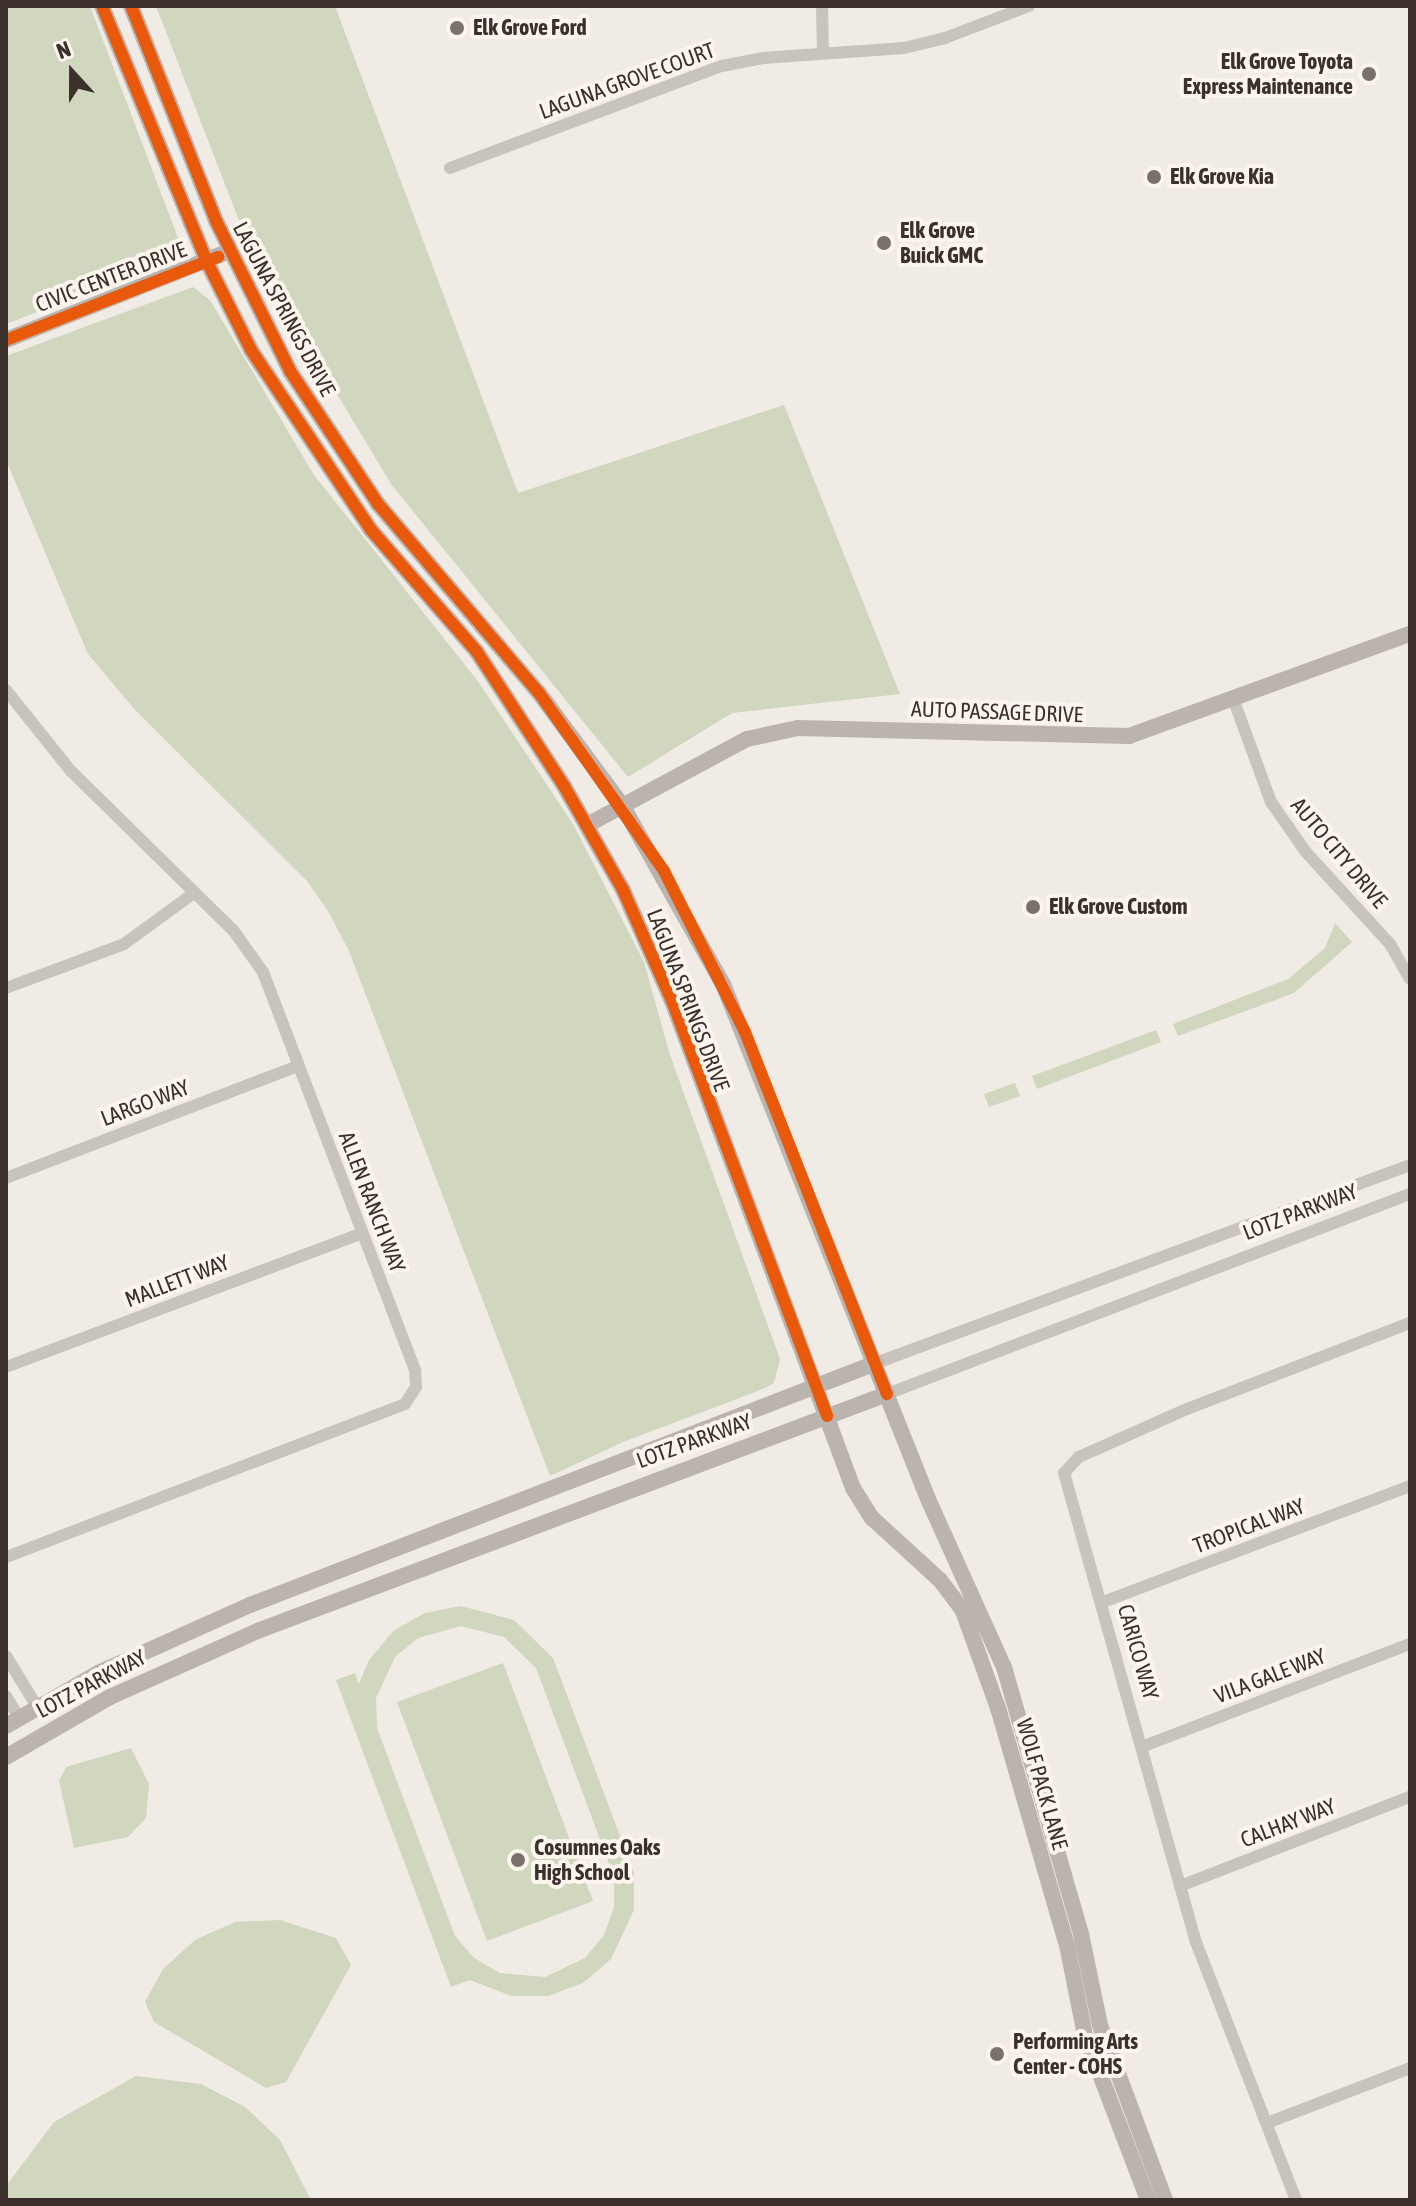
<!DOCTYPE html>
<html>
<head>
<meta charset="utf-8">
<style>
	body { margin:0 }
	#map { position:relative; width:1416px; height:2206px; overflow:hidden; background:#f0ebe5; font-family:"Asap Condensed",sans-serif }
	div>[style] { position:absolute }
	.green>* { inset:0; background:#d1d6bf }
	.street>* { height:12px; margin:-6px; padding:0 6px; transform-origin:6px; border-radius:6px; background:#c9c3be }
	.secondary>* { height:16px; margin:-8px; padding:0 8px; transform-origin:8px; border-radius:8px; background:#bab3ae }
	.cycleway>* { height:12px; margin:-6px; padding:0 6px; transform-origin:6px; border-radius:6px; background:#e8590c }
	.dots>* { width:22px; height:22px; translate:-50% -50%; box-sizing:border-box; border:4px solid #fbf5ee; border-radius:50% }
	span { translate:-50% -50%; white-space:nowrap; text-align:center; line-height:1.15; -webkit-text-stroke:8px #fbf5ee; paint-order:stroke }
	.poi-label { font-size:22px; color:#3b302b; font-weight:700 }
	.left { translate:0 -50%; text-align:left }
	.right { translate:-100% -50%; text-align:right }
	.street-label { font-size:22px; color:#3b302b }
	.frame { position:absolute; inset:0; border:8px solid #3b302b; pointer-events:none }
	.north { position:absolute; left:32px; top:32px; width:80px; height:80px; -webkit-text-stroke:6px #fbf5ee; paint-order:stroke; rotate:339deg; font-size:22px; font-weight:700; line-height:32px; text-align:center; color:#3b302b }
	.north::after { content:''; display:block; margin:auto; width:28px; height:36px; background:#3b302b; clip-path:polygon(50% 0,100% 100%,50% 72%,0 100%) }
</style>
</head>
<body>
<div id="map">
	<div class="green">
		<i style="clip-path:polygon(6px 6px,90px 6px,180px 243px,169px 261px,6px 324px)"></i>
		<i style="clip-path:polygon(156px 6px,335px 6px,518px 493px,784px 405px,900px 694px,732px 713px,628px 777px,391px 484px,250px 249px)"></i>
		<i style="clip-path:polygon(193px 287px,210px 300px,314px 475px,477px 680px,573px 824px,644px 962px,670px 1055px,780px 1359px,774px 1383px,763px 1389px,623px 1442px,550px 1476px,349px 951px,328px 911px,307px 881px,135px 710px,88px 654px,6px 460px,6px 356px)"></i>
		<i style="clip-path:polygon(1335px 923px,1352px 942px,1294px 993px,1178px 1036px,1173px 1024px,1288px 979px,1325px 948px)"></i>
		<i style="clip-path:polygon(1156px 1030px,1161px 1042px,1037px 1089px,1032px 1076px)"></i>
		<i style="clip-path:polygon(1015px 1083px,1020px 1096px,989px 1107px,984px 1094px)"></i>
		<i style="clip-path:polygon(evenodd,461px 1606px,514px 1620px,553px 1658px,634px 1873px,634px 1910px,611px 1959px,583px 1983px,548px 1996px,511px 1996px,470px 1980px,451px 1987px,336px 1680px,355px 1673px,359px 1684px,369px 1660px,393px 1631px,425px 1613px,461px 1606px,461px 1626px,504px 1637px,536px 1668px,614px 1877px,614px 1907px,604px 1935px,585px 1958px,545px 1977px,500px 1973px,474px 1958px,455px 1936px,377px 1728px,376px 1698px,395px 1657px,418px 1638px,461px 1626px)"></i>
		<i style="clip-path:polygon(503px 1663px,593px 1901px,487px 1941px,397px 1702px)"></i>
		<i style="clip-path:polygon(131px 1748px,149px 1784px,146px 1818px,128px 1837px,74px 1848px,59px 1781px,66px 1767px)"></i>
		<i style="clip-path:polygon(280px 1920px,336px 1938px,351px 1965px,286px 2082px,266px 2088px,154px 2022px,145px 2002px,163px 1969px,195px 1940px,235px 1922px)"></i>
		<i style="clip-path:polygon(136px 2076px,201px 2084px,245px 2107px,280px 2140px,311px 2200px,6px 2200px,6px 2186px,54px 2122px)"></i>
	</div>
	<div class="street">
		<i style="left:822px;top:6px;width:47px;rotate:88.8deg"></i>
		<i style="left:450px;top:168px;width:290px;rotate:-20.6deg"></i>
		<i style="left:722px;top:66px;width:42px;rotate:-11deg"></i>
		<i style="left:763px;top:58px;width:141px;rotate:-4.1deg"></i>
		<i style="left:904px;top:48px;width:42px;rotate:-13.7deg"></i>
		<i style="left:945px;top:38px;width:90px;rotate:-20.9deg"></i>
		<i style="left:6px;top:690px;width:104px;rotate:51.3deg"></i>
		<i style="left:71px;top:771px;width:227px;rotate:44.5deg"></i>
		<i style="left:233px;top:930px;width:52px;rotate:54.5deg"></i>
		<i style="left:263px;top:972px;width:427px;rotate:69.1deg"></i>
		<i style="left:415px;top:1371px;width:16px;rotate:86deg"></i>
		<i style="left:416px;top:1387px;width:20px;rotate:123deg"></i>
		<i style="left:405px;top:1404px;width:427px;rotate:159deg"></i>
		<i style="left:1234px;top:701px;width:108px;rotate:69.9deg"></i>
		<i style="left:1271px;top:802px;width:60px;rotate:55.2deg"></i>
		<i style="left:1305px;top:851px;width:126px;rotate:47.6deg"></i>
		<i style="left:1390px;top:944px;width:40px;rotate:60.3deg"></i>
		<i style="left:6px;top:988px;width:126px;rotate:-20.4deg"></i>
		<i style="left:124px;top:944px;width:87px;rotate:-36.1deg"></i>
		<i style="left:6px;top:1178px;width:313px;rotate:-21deg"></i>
		<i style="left:876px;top:1363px;width:570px;rotate:-20.34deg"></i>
		<i style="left:6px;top:1367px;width:380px;rotate:-20.6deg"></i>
		<i style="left:887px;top:1394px;width:560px;rotate:-20.93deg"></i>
		<i style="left:1103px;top:1602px;width:328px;rotate:-20.7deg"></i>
		<i style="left:6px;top:1656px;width:57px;rotate:58.5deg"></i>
		<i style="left:6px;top:1696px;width:26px;rotate:59deg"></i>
		<i style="left:1144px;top:1746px;width:285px;rotate:-21deg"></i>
		<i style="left:1180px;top:1886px;width:247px;rotate:-21.2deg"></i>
		<i style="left:1267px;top:2123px;width:153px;rotate:-21deg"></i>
		<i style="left:1296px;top:2200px;width:280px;rotate:-111.2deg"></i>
		<i style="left:1195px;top:1939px;width:484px;rotate:-105.7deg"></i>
		<i style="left:1064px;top:1473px;width:22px;rotate:-47deg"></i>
		<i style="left:1079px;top:1457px;width:118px;rotate:-24deg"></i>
		<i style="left:1187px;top:1409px;width:239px;rotate:-21.1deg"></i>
	</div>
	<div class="secondary">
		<i style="left:102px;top:6px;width:277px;rotate:67.7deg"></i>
		<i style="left:207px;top:262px;width:98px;rotate:63.4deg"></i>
		<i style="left:251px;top:350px;width:216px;rotate:56.3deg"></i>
		<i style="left:371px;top:530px;width:162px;rotate:49deg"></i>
		<i style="left:477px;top:652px;width:160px;rotate:57deg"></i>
		<i style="left:564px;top:786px;width:120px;rotate:60.4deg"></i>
		<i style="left:623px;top:890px;width:121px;rotate:66.2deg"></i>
		<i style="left:672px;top:1001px;width:520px;rotate:69.61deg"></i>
		<i style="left:853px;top:1488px;width:36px;rotate:58deg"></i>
		<i style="left:872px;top:1518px;width:92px;rotate:42.4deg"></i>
		<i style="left:940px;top:1580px;width:39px;rotate:53deg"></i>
		<i style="left:963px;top:1611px;width:103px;rotate:70.2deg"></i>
		<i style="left:998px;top:1708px;width:247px;rotate:73.8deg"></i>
		<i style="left:1067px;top:1945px;width:92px;rotate:78.7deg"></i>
		<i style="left:1085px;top:2035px;width:177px;rotate:69.1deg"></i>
		<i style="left:131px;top:6px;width:233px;rotate:68.4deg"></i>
		<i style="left:217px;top:223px;width:165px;rotate:63.7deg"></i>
		<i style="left:290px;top:371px;width:159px;rotate:56.5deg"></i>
		<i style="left:378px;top:504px;width:248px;rotate:49.6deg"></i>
		<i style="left:539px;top:693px;width:139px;rotate:53.5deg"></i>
		<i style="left:622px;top:805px;width:206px;rotate:60.6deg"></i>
		<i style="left:723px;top:984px;width:554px;rotate:68.29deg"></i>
		<i style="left:928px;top:1499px;width:184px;rotate:65.7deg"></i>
		<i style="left:1004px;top:1667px;width:278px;rotate:73.9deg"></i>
		<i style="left:1081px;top:1934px;width:93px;rotate:78.2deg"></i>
		<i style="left:1100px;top:2025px;width:187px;rotate:69.6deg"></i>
		<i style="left:6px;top:340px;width:241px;rotate:-21.7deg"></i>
		<i style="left:587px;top:825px;width:182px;rotate:-28.3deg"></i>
		<i style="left:747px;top:739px;width:52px;rotate:-12.2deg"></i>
		<i style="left:798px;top:728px;width:331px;rotate:1.4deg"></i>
		<i style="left:1129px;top:736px;width:299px;rotate:-20deg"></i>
		<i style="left:6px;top:1726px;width:106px;rotate:-29.9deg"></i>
		<i style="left:98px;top:1673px;width:167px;rotate:-24.1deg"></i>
		<i style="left:250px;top:1605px;width:671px;rotate:-21.14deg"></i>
		<i style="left:6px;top:1757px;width:120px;rotate:-30deg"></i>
		<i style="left:110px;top:1697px;width:164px;rotate:-24.1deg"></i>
		<i style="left:260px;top:1630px;width:670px;rotate:-20.63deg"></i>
	</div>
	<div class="cycleway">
		<i style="left:102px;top:6px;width:277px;rotate:67.7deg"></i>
		<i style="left:207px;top:262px;width:98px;rotate:63.4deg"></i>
		<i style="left:251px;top:350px;width:216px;rotate:56.3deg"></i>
		<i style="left:371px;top:530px;width:162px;rotate:49deg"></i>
		<i style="left:477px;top:652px;width:160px;rotate:57deg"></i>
		<i style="left:564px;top:786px;width:120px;rotate:60.4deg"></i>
		<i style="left:623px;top:890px;width:121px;rotate:66.2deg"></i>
		<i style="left:672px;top:1001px;width:443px;rotate:69.5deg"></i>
		<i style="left:131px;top:6px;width:233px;rotate:68.4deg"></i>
		<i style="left:217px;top:223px;width:165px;rotate:63.7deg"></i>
		<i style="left:290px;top:371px;width:159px;rotate:56.5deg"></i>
		<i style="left:378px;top:504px;width:248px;rotate:49.6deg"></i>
		<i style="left:539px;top:693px;width:218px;rotate:54.9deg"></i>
		<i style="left:664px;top:871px;width:180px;rotate:63.3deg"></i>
		<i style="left:745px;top:1032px;width:389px;rotate:68.6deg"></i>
		<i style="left:6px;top:340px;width:228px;rotate:-21.4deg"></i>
	</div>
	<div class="dots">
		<i style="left:457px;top:28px;background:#7a716c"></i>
		<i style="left:1369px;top:74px;background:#7a716c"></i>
		<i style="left:1154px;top:177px;background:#7a716c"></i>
		<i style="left:884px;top:243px;background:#7a716c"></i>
		<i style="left:1033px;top:907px;background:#7a716c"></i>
		<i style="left:518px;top:1860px;background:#7a716c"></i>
		<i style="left:997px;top:2054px;background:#7a716c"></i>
	</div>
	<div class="poi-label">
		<span class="left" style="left:473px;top:28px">Elk Grove Ford</span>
		<span class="right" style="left:1353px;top:74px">Elk Grove Toyota<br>Express Maintenance</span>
		<span class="left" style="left:1170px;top:177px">Elk Grove Kia</span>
		<span class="left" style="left:900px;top:243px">Elk Grove<br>Buick GMC</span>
		<span class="left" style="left:1049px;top:907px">Elk Grove Custom</span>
		<span class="left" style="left:534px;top:1860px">Cosumnes Oaks<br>High School</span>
		<span class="left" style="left:1013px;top:2054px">Performing Arts<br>Center - COHS</span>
	</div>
	<div class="street-label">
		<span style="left:627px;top:81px;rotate:-20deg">LAGUNA GROVE COURT</span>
		<span style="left:111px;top:277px;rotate:-21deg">CIVIC CENTER DRIVE</span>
		<span style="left:284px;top:309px;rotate:62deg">LAGUNA SPRINGS DRIVE</span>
		<span style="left:997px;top:712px;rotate:2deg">AUTO PASSAGE DRIVE</span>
		<span style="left:1339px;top:853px;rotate:50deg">AUTO CITY DRIVE</span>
		<span style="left:688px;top:1000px;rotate:69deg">LAGUNA SPRINGS DRIVE</span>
		<span style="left:145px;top:1103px;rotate:-21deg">LARGO WAY</span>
		<span style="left:372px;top:1202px;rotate:69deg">ALLEN RANCH WAY</span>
		<span style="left:1300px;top:1212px;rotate:-21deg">LOTZ PARKWAY</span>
		<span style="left:177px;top:1281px;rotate:-21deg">MALLETT WAY</span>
		<span style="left:694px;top:1441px;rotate:-20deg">LOTZ PARKWAY</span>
		<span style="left:1249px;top:1526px;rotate:-21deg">TROPICAL WAY</span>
		<span style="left:1138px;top:1652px;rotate:74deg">CARICO WAY</span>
		<span style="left:1270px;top:1676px;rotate:-21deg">VILA GALE WAY</span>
		<span style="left:91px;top:1684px;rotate:-28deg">LOTZ PARKWAY</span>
		<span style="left:1042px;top:1784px;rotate:74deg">WOLF PACK LANE</span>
		<span style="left:1288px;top:1823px;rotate:-21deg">CALHAY WAY</span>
	</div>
	<div class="frame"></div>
	<div class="north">N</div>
</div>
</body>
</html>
